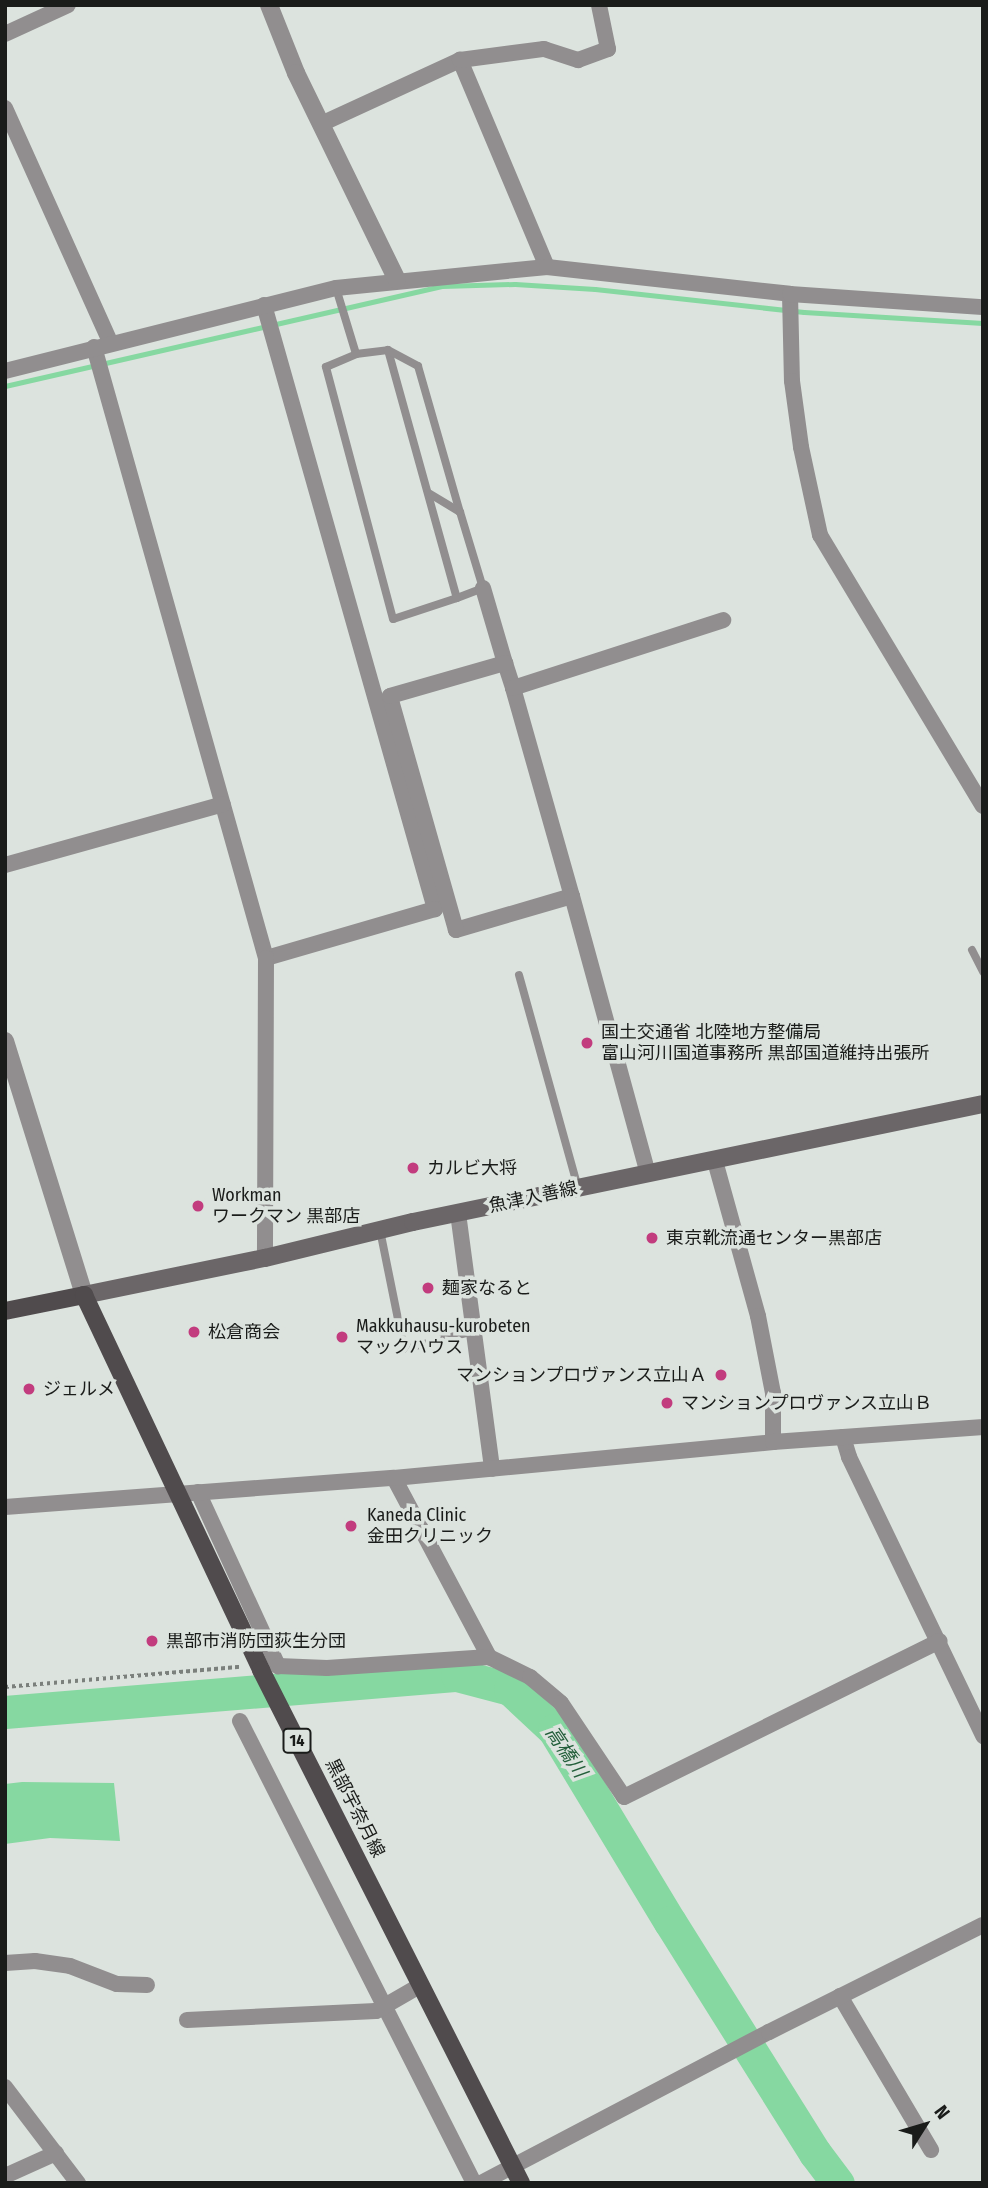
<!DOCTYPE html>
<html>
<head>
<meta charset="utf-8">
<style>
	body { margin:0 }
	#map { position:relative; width:988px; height:2188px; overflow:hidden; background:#dce3de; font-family:"Fira Sans Condensed","Noto Sans JP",sans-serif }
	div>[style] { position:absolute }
	.water>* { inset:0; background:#86d8a1 }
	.stream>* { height:5px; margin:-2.5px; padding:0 2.5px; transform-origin:2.5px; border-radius:2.5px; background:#86d8a1 }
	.river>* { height:33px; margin:-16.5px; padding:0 16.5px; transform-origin:16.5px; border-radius:16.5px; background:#86d8a1 }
	.path>* { height:3.5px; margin-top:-1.75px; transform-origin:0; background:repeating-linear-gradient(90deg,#7b807c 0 3.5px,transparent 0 7px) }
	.service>* { height:8px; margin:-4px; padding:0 4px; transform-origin:4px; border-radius:4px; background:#918e8f }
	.minor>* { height:16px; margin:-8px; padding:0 8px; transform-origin:8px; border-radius:8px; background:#918e8f }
	.tertiary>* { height:18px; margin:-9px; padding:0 9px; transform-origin:9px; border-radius:9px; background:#918e8f }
	.secondary>* { height:18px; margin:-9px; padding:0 9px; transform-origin:9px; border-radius:9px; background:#6b6668 }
	.primary>* { height:18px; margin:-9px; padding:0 9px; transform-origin:9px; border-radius:9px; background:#504b4d }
	.dots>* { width:19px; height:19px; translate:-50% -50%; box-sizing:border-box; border:4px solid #dce3de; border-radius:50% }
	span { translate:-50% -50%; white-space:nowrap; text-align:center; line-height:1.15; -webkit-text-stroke:7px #dce3de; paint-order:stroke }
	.shield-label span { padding:2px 5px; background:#dce3de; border:2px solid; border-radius:5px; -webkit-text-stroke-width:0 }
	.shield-label { font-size:16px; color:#1a1c1a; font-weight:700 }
	.poi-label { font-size:18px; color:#1a1c1a }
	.left { translate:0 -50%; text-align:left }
	.right { translate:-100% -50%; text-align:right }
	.street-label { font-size:18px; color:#1a1c1a }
	.water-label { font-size:19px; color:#245f3b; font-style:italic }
	.frame { position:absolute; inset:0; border:7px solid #1a1c1a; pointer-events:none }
	.north { position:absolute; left:890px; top:2090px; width:70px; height:70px; -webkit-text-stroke:5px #dce3de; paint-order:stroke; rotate:53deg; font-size:19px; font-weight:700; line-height:28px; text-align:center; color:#1a1c1a }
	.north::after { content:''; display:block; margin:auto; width:24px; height:32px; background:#1a1c1a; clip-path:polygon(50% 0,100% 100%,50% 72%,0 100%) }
</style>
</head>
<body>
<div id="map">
	<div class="water">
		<i style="clip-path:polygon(22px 1782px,114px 1783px,120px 1841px,50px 1838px,5px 1844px,5px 1784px)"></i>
	</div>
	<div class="stream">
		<i style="left:5px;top:386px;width:448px;rotate:-12.9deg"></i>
		<i style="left:442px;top:286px;width:73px;rotate:-1.6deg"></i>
		<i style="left:515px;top:284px;width:80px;rotate:3.6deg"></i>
		<i style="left:595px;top:289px;width:210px;rotate:6.3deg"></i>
		<i style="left:804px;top:312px;width:179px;rotate:3.5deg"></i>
	</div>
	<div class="river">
		<i style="left:5px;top:1712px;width:454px;rotate:-4.7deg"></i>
		<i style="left:457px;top:1675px;width:55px;rotate:14.8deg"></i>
		<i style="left:510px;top:1689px;width:60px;rotate:43deg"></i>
		<i style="left:554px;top:1730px;width:224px;rotate:58.9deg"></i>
		<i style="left:670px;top:1922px;width:273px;rotate:57.9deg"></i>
		<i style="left:815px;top:2153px;width:38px;rotate:53deg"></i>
	</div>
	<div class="path">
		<i style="left:5px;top:1687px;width:236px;rotate:-4.9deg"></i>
	</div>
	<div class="service">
		<i style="left:336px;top:288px;width:69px;rotate:73.1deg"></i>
		<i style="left:356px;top:354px;width:32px;rotate:-7deg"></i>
		<i style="left:388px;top:350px;width:257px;rotate:74.5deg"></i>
		<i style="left:457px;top:598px;width:67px;rotate:161.8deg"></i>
		<i style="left:393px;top:619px;width:261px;rotate:-104.9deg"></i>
		<i style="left:326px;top:367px;width:33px;rotate:-23deg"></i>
		<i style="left:388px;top:350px;width:34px;rotate:28deg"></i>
		<i style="left:418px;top:366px;width:152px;rotate:74deg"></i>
		<i style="left:460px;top:512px;width:37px;rotate:-149deg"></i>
		<i style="left:457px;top:598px;width:28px;rotate:-21deg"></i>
		<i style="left:483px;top:588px;width:79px;rotate:-106.8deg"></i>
		<i style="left:972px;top:950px;width:25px;rotate:63deg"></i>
		<i style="left:519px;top:975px;width:221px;rotate:74.5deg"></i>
		<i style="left:380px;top:1230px;width:121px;rotate:78.6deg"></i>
		<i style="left:404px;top:1349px;width:72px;rotate:-14.4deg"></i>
	</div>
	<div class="minor">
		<i style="left:5px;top:34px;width:69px;rotate:-24.7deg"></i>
		<i style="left:5px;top:108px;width:256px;rotate:65.8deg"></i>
		<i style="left:321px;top:124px;width:153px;rotate:-24.7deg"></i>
		<i style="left:547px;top:267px;width:225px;rotate:-112.8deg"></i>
		<i style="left:460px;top:60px;width:85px;rotate:-7.5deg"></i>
		<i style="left:544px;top:49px;width:36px;rotate:18deg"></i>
		<i style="left:578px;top:60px;width:32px;rotate:-20deg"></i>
		<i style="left:608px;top:49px;width:45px;rotate:-101.6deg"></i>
		<i style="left:790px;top:294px;width:87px;rotate:88.7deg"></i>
		<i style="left:792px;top:381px;width:67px;rotate:82.2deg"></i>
		<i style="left:801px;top:447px;width:90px;rotate:77.8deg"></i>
		<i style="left:820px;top:535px;width:316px;rotate:59deg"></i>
		<i style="left:264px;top:305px;width:628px;rotate:74.19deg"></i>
		<i style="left:435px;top:909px;width:176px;rotate:163.8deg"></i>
		<i style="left:94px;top:347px;width:635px;rotate:74.28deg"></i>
		<i style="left:266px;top:958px;width:300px;rotate:90.2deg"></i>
		<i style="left:5px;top:371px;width:341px;rotate:-14.1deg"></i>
		<i style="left:336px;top:288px;width:212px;rotate:-5.7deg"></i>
		<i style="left:547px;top:267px;width:244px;rotate:6.3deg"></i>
		<i style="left:790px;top:294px;width:193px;rotate:3.9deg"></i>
		<i style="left:483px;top:588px;width:78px;rotate:73.7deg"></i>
		<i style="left:505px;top:663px;width:26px;rotate:72deg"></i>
		<i style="left:513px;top:688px;width:216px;rotate:74.2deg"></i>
		<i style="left:572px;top:896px;width:121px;rotate:163.7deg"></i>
		<i style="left:456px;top:930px;width:243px;rotate:-105.8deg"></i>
		<i style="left:390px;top:696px;width:120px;rotate:-16deg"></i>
		<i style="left:513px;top:688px;width:221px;rotate:-17.9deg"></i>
		<i style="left:5px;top:865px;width:226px;rotate:-15.6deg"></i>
		<i style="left:572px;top:896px;width:288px;rotate:74.7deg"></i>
		<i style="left:715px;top:1161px;width:161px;rotate:74.5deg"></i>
		<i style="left:758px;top:1316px;width:78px;rotate:79deg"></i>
		<i style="left:773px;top:1393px;width:49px;rotate:90deg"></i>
		<i style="left:458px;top:1213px;width:258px;rotate:82.4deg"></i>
		<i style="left:843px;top:1437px;width:21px;rotate:73deg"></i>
		<i style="left:849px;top:1457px;width:310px;rotate:64.3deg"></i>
		<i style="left:394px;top:1478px;width:203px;rotate:62deg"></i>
		<i style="left:489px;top:1657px;width:46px;rotate:26deg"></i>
		<i style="left:530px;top:1677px;width:40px;rotate:40deg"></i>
		<i style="left:561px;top:1703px;width:113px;rotate:56.2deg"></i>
		<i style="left:624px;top:1797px;width:352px;rotate:-26.3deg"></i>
		<i style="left:198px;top:1492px;width:192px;rotate:65.3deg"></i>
		<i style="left:278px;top:1666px;width:49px;rotate:2.3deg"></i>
		<i style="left:327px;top:1668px;width:162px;rotate:-3.9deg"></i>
		<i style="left:5px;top:1507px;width:390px;rotate:-4.3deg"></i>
		<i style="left:394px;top:1478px;width:381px;rotate:-5.4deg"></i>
		<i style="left:773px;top:1442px;width:211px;rotate:-4.1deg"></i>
		<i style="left:240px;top:1721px;width:518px;rotate:63.14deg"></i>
		<i style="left:5px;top:1963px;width:30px;rotate:-4deg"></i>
		<i style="left:35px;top:1961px;width:35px;rotate:8deg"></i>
		<i style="left:70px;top:1966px;width:50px;rotate:21deg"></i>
		<i style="left:117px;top:1984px;width:30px;rotate:2deg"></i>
		<i style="left:840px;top:1996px;width:179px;rotate:59.4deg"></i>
		<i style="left:187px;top:2020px;width:189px;rotate:-2.7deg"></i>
		<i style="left:376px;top:2011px;width:52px;rotate:-30deg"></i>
		<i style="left:5px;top:2087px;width:121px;rotate:52.8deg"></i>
		<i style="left:5px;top:2176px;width:56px;rotate:-24.3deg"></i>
		<i style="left:481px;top:2183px;width:325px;rotate:-27.7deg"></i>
		<i style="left:769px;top:2032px;width:239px;rotate:-26.6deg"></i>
	</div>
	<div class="tertiary">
		<i style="left:269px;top:5px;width:73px;rotate:68.3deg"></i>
		<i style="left:296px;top:73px;width:230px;rotate:64deg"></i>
		<i style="left:5px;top:1041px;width:266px;rotate:72.7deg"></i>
	</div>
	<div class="secondary">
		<i style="left:84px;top:1295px;width:185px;rotate:-11.6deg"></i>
		<i style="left:265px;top:1258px;width:152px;rotate:-13.7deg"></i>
		<i style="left:413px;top:1222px;width:582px;rotate:-11.7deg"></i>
	</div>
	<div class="primary">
		<i style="left:5px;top:1311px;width:81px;rotate:-11.4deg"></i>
		<i style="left:84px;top:1295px;width:415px;rotate:64.7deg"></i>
		<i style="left:261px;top:1670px;width:575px;rotate:63.12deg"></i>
	</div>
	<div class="dots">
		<i style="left:587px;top:1043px;background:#c23c7e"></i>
		<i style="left:413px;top:1168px;background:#c23c7e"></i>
		<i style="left:198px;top:1206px;background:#c23c7e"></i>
		<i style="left:652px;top:1238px;background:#c23c7e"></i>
		<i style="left:428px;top:1288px;background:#c23c7e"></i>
		<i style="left:194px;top:1332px;background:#c23c7e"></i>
		<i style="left:342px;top:1337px;background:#c23c7e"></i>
		<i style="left:721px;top:1375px;background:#c23c7e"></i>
		<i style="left:29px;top:1389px;background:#c23c7e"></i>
		<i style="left:667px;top:1403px;background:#c23c7e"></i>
		<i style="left:351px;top:1526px;background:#c23c7e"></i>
		<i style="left:152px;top:1641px;background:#c23c7e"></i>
	</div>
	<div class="shield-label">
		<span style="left:297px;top:1741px">14</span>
	</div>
	<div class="poi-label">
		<span class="left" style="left:601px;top:1043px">国土交通省 北陸地方整備局<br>富山河川国道事務所 黒部国道維持出張所</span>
		<span class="left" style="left:427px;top:1168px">カルビ大将</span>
		<span class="left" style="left:212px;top:1206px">Workman<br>ワークマン 黒部店</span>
		<span class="left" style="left:666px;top:1238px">東京靴流通センター黒部店</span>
		<span class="left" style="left:442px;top:1288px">麺家なると</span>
		<span class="left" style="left:356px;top:1337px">Makkuhausu-kurobeten<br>マックハウス</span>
		<span class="left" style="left:208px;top:1332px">松倉商会</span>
		<span class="right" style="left:707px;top:1375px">マンションプロヴァンス立山Ａ</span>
		<span class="left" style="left:43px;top:1389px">ジェルメ</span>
		<span class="left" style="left:681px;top:1403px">マンションプロヴァンス立山Ｂ</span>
		<span class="left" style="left:367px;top:1526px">Kaneda Clinic<br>金田クリニック</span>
		<span class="left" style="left:166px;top:1641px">黒部市消防団荻生分団</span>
	</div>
	<div class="street-label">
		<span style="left:533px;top:1197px;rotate:-12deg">魚津入善線</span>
		<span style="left:355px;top:1808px;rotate:63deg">黒部宇奈月線</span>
	</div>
	<div class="water-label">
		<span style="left:566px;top:1752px;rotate:56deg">高橋川</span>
	</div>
	<div class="frame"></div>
	<div class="north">N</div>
</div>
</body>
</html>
